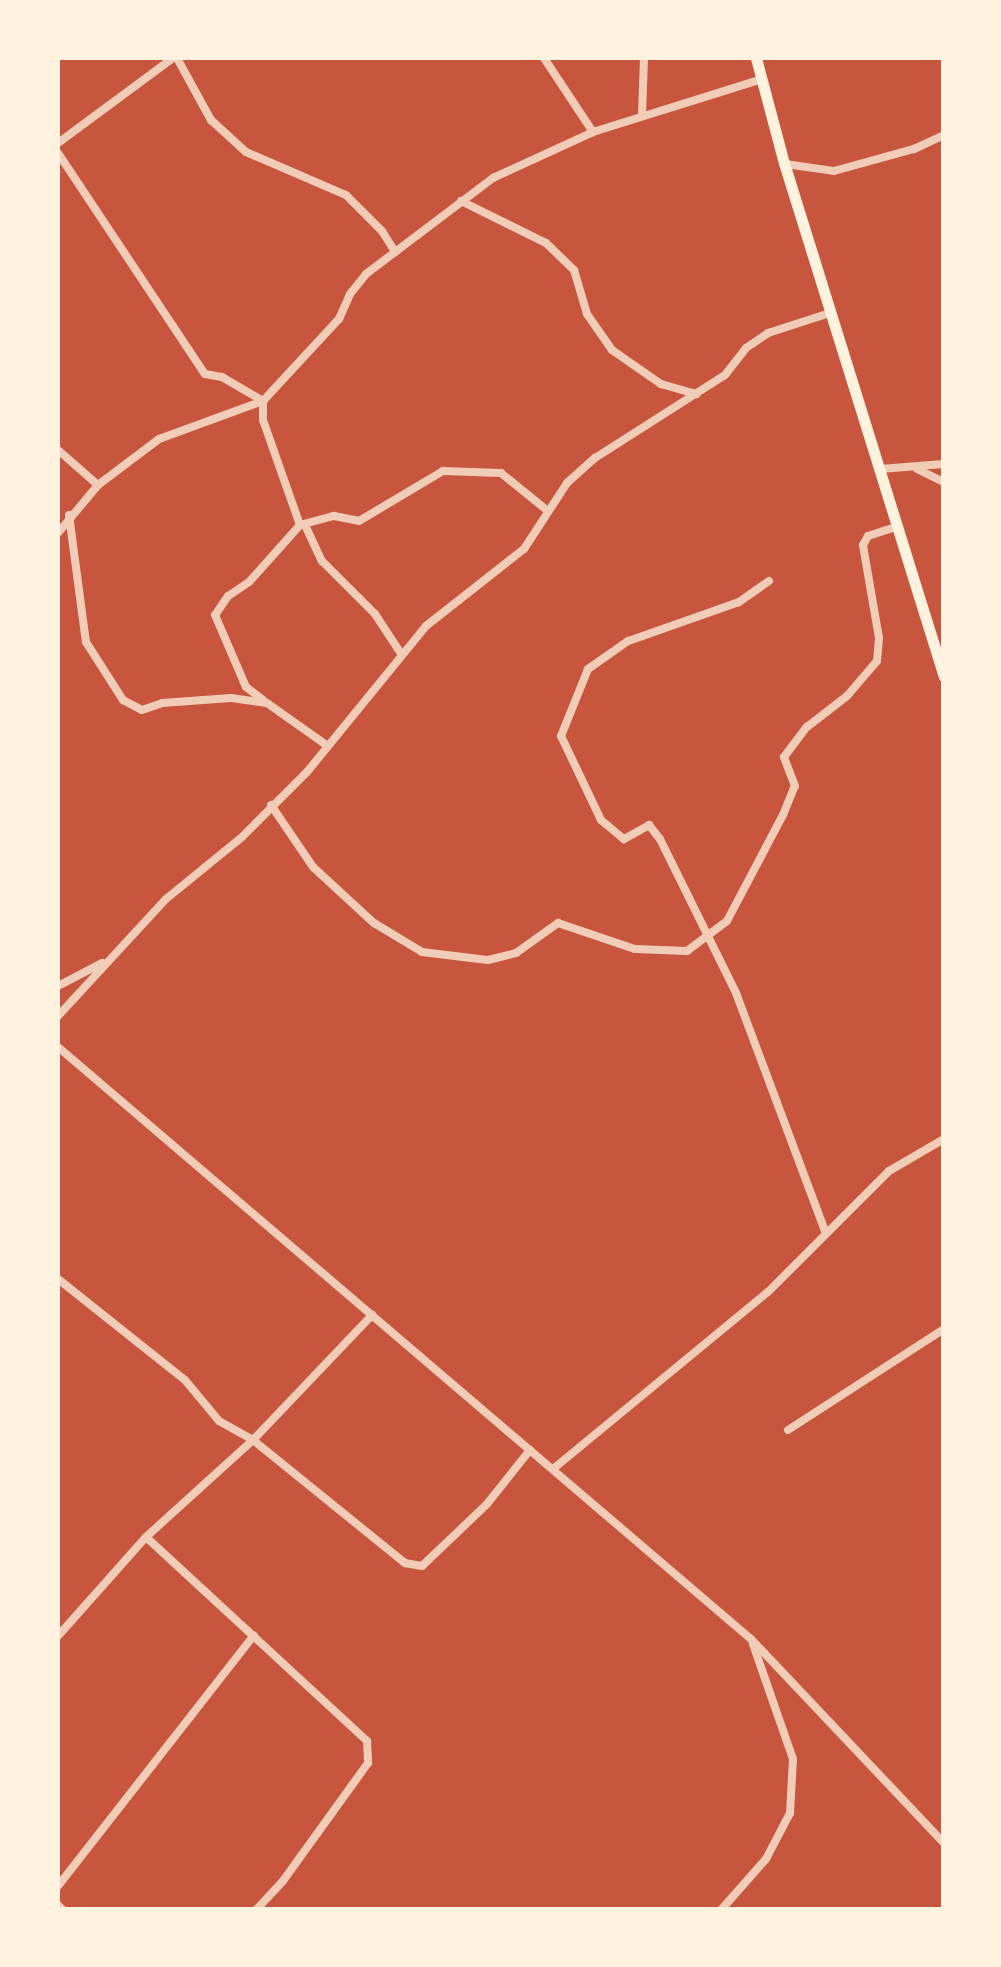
<!DOCTYPE html>
<html>
<head>
<meta charset="utf-8">
<style>
	body { margin:0 }
	#map { position:relative; width:1001px; height:1967px; overflow:hidden; background:#c8553d; font-family:"Fira Sans",sans-serif }
	div>[style] { position:absolute }
	.minor>* { height:8px; margin:-4px; padding:0 4px; transform-origin:4px; border-radius:4px; background:#f1ccb7 }
	.primary>* { height:11px; margin:-5.5px; padding:0 5.5px; transform-origin:5.5px; border-radius:5.5px; background:#fff3e0 }
	span { translate:-50% -50%; white-space:nowrap; text-align:center; line-height:1.15; -webkit-text-stroke:9px #fff3e0; paint-order:stroke }
	.frame { position:absolute; inset:0; border:60px solid #fff3e0; pointer-events:none }
</style>
</head>
<body>
<div id="map">
	<div class="minor">
		<i style="left:177px;top:58px;width:71px;rotate:61.3deg"></i>
		<i style="left:211px;top:120px;width:47px;rotate:42.4deg"></i>
		<i style="left:246px;top:152px;width:109px;rotate:23.3deg"></i>
		<i style="left:346px;top:195px;width:51px;rotate:45deg"></i>
		<i style="left:382px;top:231px;width:25px;rotate:58deg"></i>
		<i style="left:544px;top:58px;width:89px;rotate:56.5deg"></i>
		<i style="left:642px;top:115px;width:57px;rotate:-88deg"></i>
		<i style="left:58px;top:143px;width:143px;rotate:-36.5deg"></i>
		<i style="left:58px;top:153px;width:265px;rotate:56.4deg"></i>
		<i style="left:205px;top:374px;width:17px;rotate:10deg"></i>
		<i style="left:222px;top:377px;width:48px;rotate:30.3deg"></i>
		<i style="left:785px;top:164px;width:49px;rotate:8.1deg"></i>
		<i style="left:834px;top:171px;width:83px;rotate:-15.4deg"></i>
		<i style="left:914px;top:149px;width:33px;rotate:-25deg"></i>
		<i style="left:461px;top:201px;width:95px;rotate:26.3deg"></i>
		<i style="left:546px;top:243px;width:39px;rotate:44deg"></i>
		<i style="left:574px;top:270px;width:46px;rotate:73.5deg"></i>
		<i style="left:587px;top:314px;width:44px;rotate:55.2deg"></i>
		<i style="left:612px;top:350px;width:60px;rotate:34.8deg"></i>
		<i style="left:661px;top:384px;width:37px;rotate:16deg"></i>
		<i style="left:263px;top:401px;width:19px;rotate:90deg"></i>
		<i style="left:263px;top:420px;width:111px;rotate:70.6deg"></i>
		<i style="left:300px;top:525px;width:76px;rotate:131.8deg"></i>
		<i style="left:249px;top:582px;width:25px;rotate:146deg"></i>
		<i style="left:228px;top:596px;width:23px;rotate:124deg"></i>
		<i style="left:215px;top:615px;width:78px;rotate:66.7deg"></i>
		<i style="left:246px;top:687px;width:21px;rotate:37deg"></i>
		<i style="left:58px;top:450px;width:53px;rotate:41.2deg"></i>
		<i style="left:880px;top:469px;width:64px;rotate:-4.5deg"></i>
		<i style="left:917px;top:469px;width:30px;rotate:26deg"></i>
		<i style="left:69px;top:515px;width:128px;rotate:82.4deg"></i>
		<i style="left:86px;top:642px;width:69px;rotate:57.5deg"></i>
		<i style="left:123px;top:700px;width:21px;rotate:28deg"></i>
		<i style="left:142px;top:710px;width:21px;rotate:-19deg"></i>
		<i style="left:162px;top:703px;width:69px;rotate:-4.1deg"></i>
		<i style="left:231px;top:698px;width:36px;rotate:8deg"></i>
		<i style="left:267px;top:703px;width:71px;rotate:35.3deg"></i>
		<i style="left:300px;top:525px;width:35px;rotate:-15deg"></i>
		<i style="left:334px;top:516px;width:25px;rotate:11deg"></i>
		<i style="left:359px;top:521px;width:98px;rotate:-30.8deg"></i>
		<i style="left:443px;top:471px;width:58px;rotate:2deg"></i>
		<i style="left:501px;top:473px;width:60px;rotate:39deg"></i>
		<i style="left:305px;top:525px;width:40px;rotate:65deg"></i>
		<i style="left:322px;top:561px;width:75px;rotate:45deg"></i>
		<i style="left:375px;top:614px;width:45px;rotate:56.7deg"></i>
		<i style="left:58px;top:533px;width:62px;rotate:-50.2deg"></i>
		<i style="left:98px;top:485px;width:76px;rotate:-37deg"></i>
		<i style="left:159px;top:439px;width:111px;rotate:-20.1deg"></i>
		<i style="left:263px;top:401px;width:112px;rotate:-47.2deg"></i>
		<i style="left:339px;top:319px;width:27px;rotate:-66deg"></i>
		<i style="left:350px;top:294px;width:26px;rotate:-51deg"></i>
		<i style="left:366px;top:274px;width:159px;rotate:-37.1deg"></i>
		<i style="left:493px;top:178px;width:110px;rotate:-24.7deg"></i>
		<i style="left:593px;top:132px;width:177px;rotate:-17.4deg"></i>
		<i style="left:769px;top:581px;width:37px;rotate:145deg"></i>
		<i style="left:739px;top:602px;width:118px;rotate:160.6deg"></i>
		<i style="left:628px;top:641px;width:49px;rotate:145deg"></i>
		<i style="left:588px;top:669px;width:72px;rotate:111.9deg"></i>
		<i style="left:561px;top:736px;width:93px;rotate:64.5deg"></i>
		<i style="left:601px;top:820px;width:30px;rotate:40deg"></i>
		<i style="left:624px;top:839px;width:29px;rotate:-29deg"></i>
		<i style="left:649px;top:825px;width:18px;rotate:52deg"></i>
		<i style="left:660px;top:839px;width:172px;rotate:63.7deg"></i>
		<i style="left:736px;top:993px;width:257px;rotate:69.5deg"></i>
		<i style="left:271px;top:805px;width:75px;rotate:55.9deg"></i>
		<i style="left:313px;top:867px;width:83px;rotate:42.6deg"></i>
		<i style="left:374px;top:923px;width:56px;rotate:31.1deg"></i>
		<i style="left:422px;top:952px;width:66px;rotate:6.9deg"></i>
		<i style="left:488px;top:960px;width:29px;rotate:-14deg"></i>
		<i style="left:516px;top:953px;width:52px;rotate:-35.5deg"></i>
		<i style="left:558px;top:923px;width:81px;rotate:18.7deg"></i>
		<i style="left:635px;top:949px;width:52px;rotate:2.2deg"></i>
		<i style="left:687px;top:951px;width:50px;rotate:-36.9deg"></i>
		<i style="left:727px;top:921px;width:120px;rotate:-62.2deg"></i>
		<i style="left:783px;top:815px;width:31px;rotate:-68deg"></i>
		<i style="left:795px;top:786px;width:31px;rotate:-111deg"></i>
		<i style="left:784px;top:757px;width:38px;rotate:-53deg"></i>
		<i style="left:807px;top:727px;width:51px;rotate:-37.8deg"></i>
		<i style="left:847px;top:696px;width:46px;rotate:-49.4deg"></i>
		<i style="left:877px;top:661px;width:23px;rotate:-85deg"></i>
		<i style="left:879px;top:638px;width:94px;rotate:-99.8deg"></i>
		<i style="left:863px;top:545px;width:10px;rotate:-61deg"></i>
		<i style="left:868px;top:536px;width:32px;rotate:-18deg"></i>
		<i style="left:58px;top:986px;width:50px;rotate:-27.6deg"></i>
		<i style="left:58px;top:1016px;width:159px;rotate:-47.3deg"></i>
		<i style="left:166px;top:899px;width:98px;rotate:-39.2deg"></i>
		<i style="left:242px;top:837px;width:92px;rotate:-45deg"></i>
		<i style="left:307px;top:772px;width:188px;rotate:-50.8deg"></i>
		<i style="left:426px;top:626px;width:125px;rotate:-38.2deg"></i>
		<i style="left:524px;top:549px;width:79px;rotate:-56.9deg"></i>
		<i style="left:567px;top:483px;width:38px;rotate:-42deg"></i>
		<i style="left:595px;top:458px;width:154px;rotate:-32.6deg"></i>
		<i style="left:725px;top:375px;width:34px;rotate:-52deg"></i>
		<i style="left:746px;top:348px;width:27px;rotate:-34deg"></i>
		<i style="left:768px;top:333px;width:65px;rotate:-17.9deg"></i>
		<i style="left:58px;top:1047px;width:911px;rotate:40.51deg"></i>
		<i style="left:751px;top:1639px;width:281px;rotate:46.6deg"></i>
		<i style="left:58px;top:1279px;width:162px;rotate:38.5deg"></i>
		<i style="left:185px;top:1380px;width:53px;rotate:50.3deg"></i>
		<i style="left:219px;top:1421px;width:39px;rotate:29deg"></i>
		<i style="left:253px;top:1440px;width:196px;rotate:39deg"></i>
		<i style="left:405px;top:1563px;width:17px;rotate:10deg"></i>
		<i style="left:422px;top:1566px;width:90px;rotate:-43.6deg"></i>
		<i style="left:487px;top:1504px;width:69px;rotate:-51.5deg"></i>
		<i style="left:788px;top:1430px;width:186px;rotate:-32.9deg"></i>
		<i style="left:553px;top:1469px;width:278px;rotate:-39.5deg"></i>
		<i style="left:768px;top:1292px;width:171px;rotate:-45deg"></i>
		<i style="left:889px;top:1171px;width:64px;rotate:-30.2deg"></i>
		<i style="left:146px;top:1537px;width:301px;rotate:42.7deg"></i>
		<i style="left:367px;top:1741px;width:22px;rotate:87deg"></i>
		<i style="left:368px;top:1763px;width:145px;rotate:125.8deg"></i>
		<i style="left:283px;top:1881px;width:40px;rotate:133deg"></i>
		<i style="left:58px;top:1636px;width:132px;rotate:-48.4deg"></i>
		<i style="left:146px;top:1537px;width:144px;rotate:-42.2deg"></i>
		<i style="left:253px;top:1440px;width:173px;rotate:-46.4deg"></i>
		<i style="left:58px;top:1886px;width:318px;rotate:-52deg"></i>
		<i style="left:58px;top:1905px;width:7px;rotate:45deg"></i>
		<i style="left:721px;top:1910px;width:68px;rotate:-48.6deg"></i>
		<i style="left:766px;top:1859px;width:52px;rotate:-62.4deg"></i>
		<i style="left:790px;top:1813px;width:54px;rotate:-86.8deg"></i>
		<i style="left:793px;top:1759px;width:122px;rotate:-109.2deg"></i>
	</div>
	<div class="primary">
		<i style="left:756px;top:58px;width:109px;rotate:75.1deg"></i>
		<i style="left:784px;top:163px;width:538px;rotate:72.71deg"></i>
	</div>
	<div class="frame"></div>
</div>
</body>
</html>
